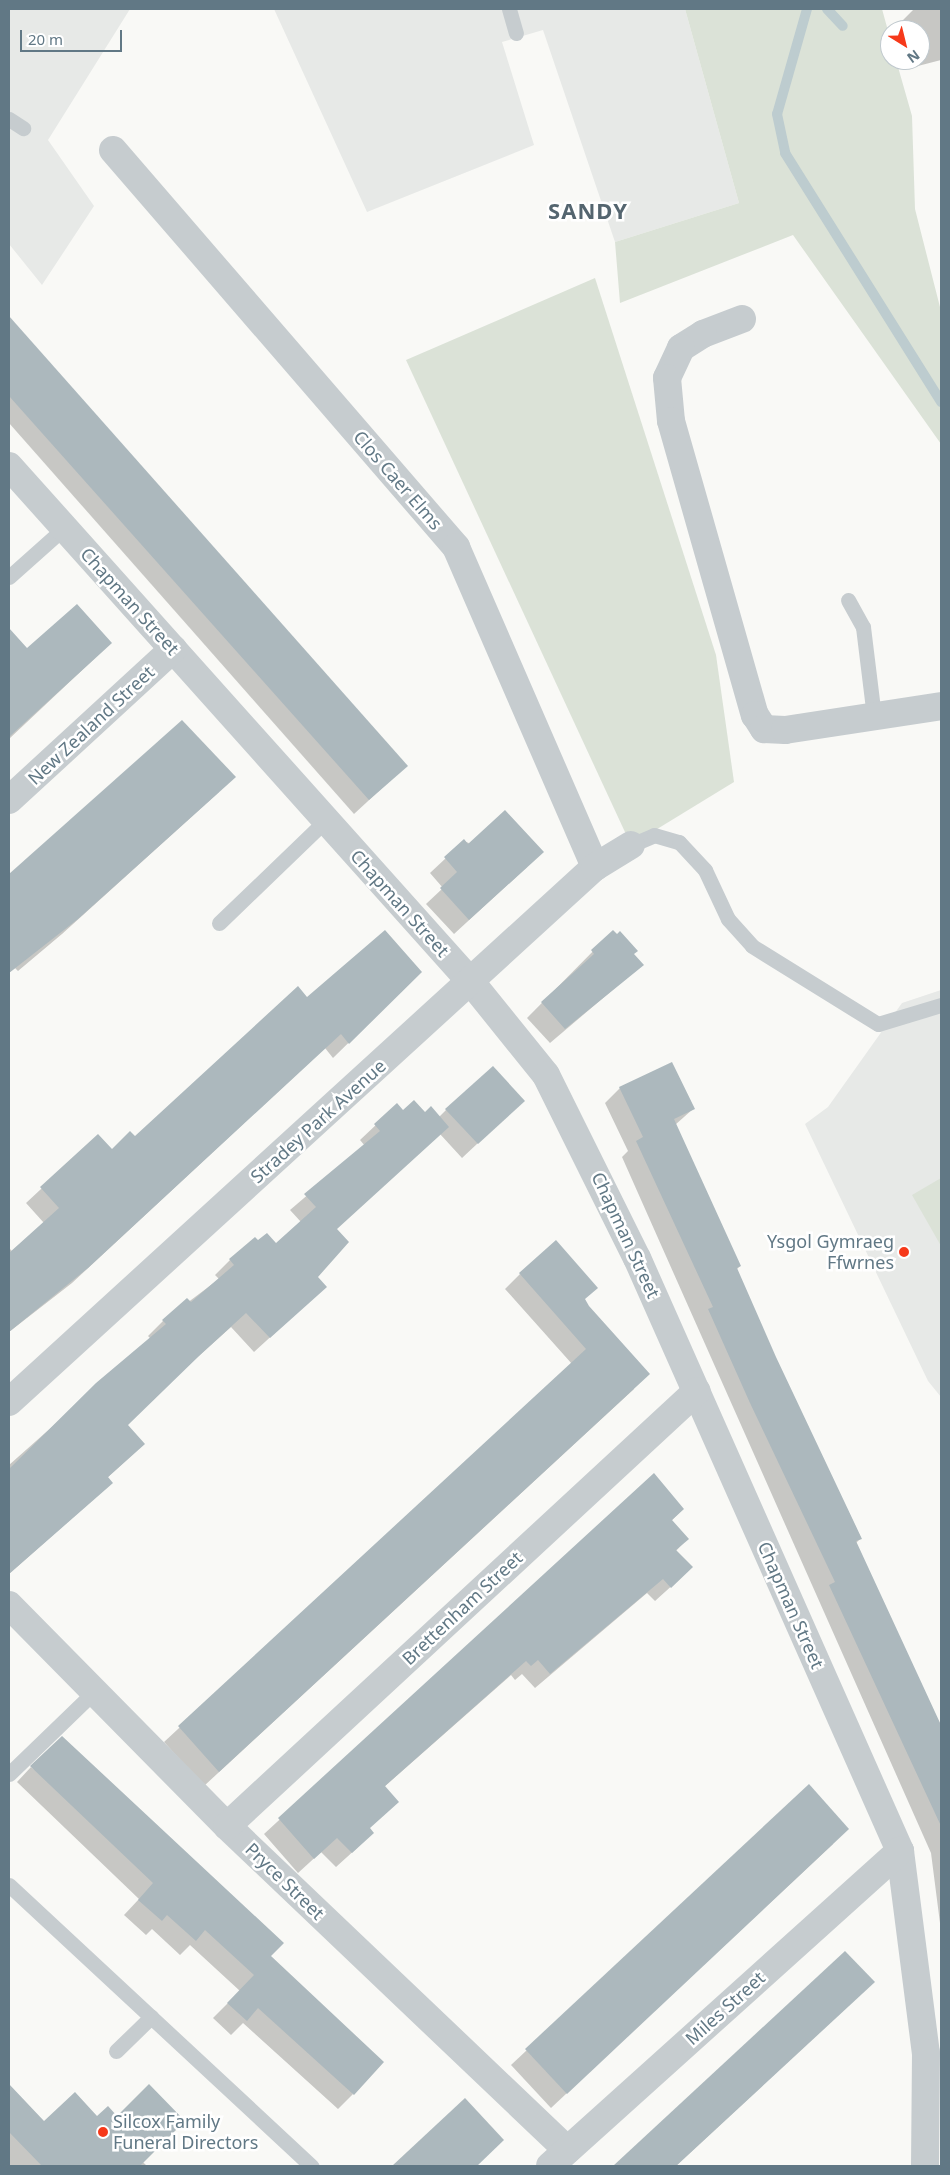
<!DOCTYPE html>
<html>
<head>
<meta charset="utf-8">
<style>
	body { margin:0 }
	#map { position:relative; width:950px; height:2175px; overflow:hidden; background:#f9f9f6; font-family:"Noto Sans",sans-serif }
	div>[style] { position:absolute }
	.built>* { inset:0; background:#e7e9e7 }
	.green>* { inset:0; background:#dbe2d7 }
	.shadow>* { inset:0; background:#0003 }
	.stream>* { height:10px; margin:-5px; padding:0 5px; transform-origin:5px; border-radius:5px; background:#bdcccf }
	.building>* { inset:0; background:#acb8bd }
	.lane>* { height:15px; margin:-7.5px; padding:0 7.5px; transform-origin:7.5px; border-radius:7.5px; background:#c6cccf }
	.street>* { height:28px; margin:-14px; padding:0 14px; transform-origin:14px; border-radius:14px; background:#c6cccf }
	.dots>* { width:14px; height:14px; translate:-50% -50%; box-sizing:border-box; border:2px solid #fff; border-radius:50% }
	span { translate:-50% -50%; white-space:nowrap; text-align:center; line-height:1.15; -webkit-text-stroke:5px #fff; paint-order:stroke }
	.street-label { font-size:18px; color:#617885 }
	.poi-label { font-size:18px; color:#617885 }
	.right { translate:-100% -50%; text-align:right }
	.left { translate:0 -50%; text-align:left }
	.district-label { font-size:22px; color:#54656f; font-weight:700; letter-spacing:1px }
	.frame { position:absolute; inset:0; border:10px solid #617885; pointer-events:none }
	.north { position:absolute; left:880px; top:20px; width:50px; height:50px; box-sizing:border-box; background:#fff; border:1px solid #c0c9ce; border-radius:50%; rotate:144deg; font-size:14px; font-weight:700; line-height:20px; text-align:center; color:#617885 }
	.north::after { content:''; display:block; margin:auto; width:18px; height:22px; background:#f6391a; clip-path:polygon(50% 0,100% 100%,50% 72%,0 100%) }
	.scale { position:absolute; left:20px; top:30px; width:102px; height:22px; box-sizing:border-box; border:2px solid #617885; border-top:0; padding-left:6px; font-size:15px; line-height:18px; white-space:nowrap; color:#617885; -webkit-text-stroke:4px #fff; paint-order:stroke }
</style>
</head>
<body>
<div id="map">
	<div class="built">
		<i style="clip-path:polygon(9px 9px,130px 9px,48px 140px,94px 206px,42px 285px,9px 244px)"></i>
		<i style="clip-path:polygon(274px 9px,685px 9px,739px 203px,615px 242px,543px 30px,502px 42px,534px 145px,367px 212px)"></i>
		<i style="clip-path:polygon(941px 990px,941px 1397px,928px 1381px,805px 1124px,828px 1107px,902px 1003px)"></i>
	</div>
	<div class="green">
		<i style="clip-path:polygon(685px 9px,882px 9px,890px 38px,890px 60px,896px 60px,912px 116px,915px 209px,941px 311px,941px 444px,793px 235px,620px 303px,615px 242px,739px 203px)"></i>
		<i style="clip-path:polygon(595px 278px,716px 655px,734px 782px,631px 845px,406px 360px)"></i>
		<i style="clip-path:polygon(941px 1178px,941px 1246px,912px 1195px)"></i>
	</div>
	<div class="shadow">
		<i style="clip-path:polygon(914px 9px,941px 9px,941px 60px,914px 67px,912px 60px,920px 60px,920px 30px,904px 30px,902px 21px)"></i>
		<i style="clip-path:polygon(9px 318px,406px 766px,354px 814px,9px 423px)"></i>
		<i style="clip-path:polygon(11px 632px,27px 650px,95px 658px,9px 739px)"></i>
		<i style="clip-path:polygon(182px 722px,219px 792px,62px 934px,18px 971px,15px 968px,9px 973px,9px 876px)"></i>
		<i style="clip-path:polygon(464px 841px,527px 867px,454px 934px,426px 904px,443px 888px,430px 873px)"></i>
		<i style="clip-path:polygon(613px 931px,642px 965px,550px 1043px,527px 1018px)"></i>
		<i style="clip-path:polygon(421px 972px,333px 1058px,325px 1048px,72px 1283px,9px 1332px,9px 1248px,12px 1251px,44px 1223px,26px 1203px,98px 1136px,112px 1151px,135px 1138px,307px 999px)"></i>
		<i style="clip-path:polygon(620px 1088px,693px 1109px,675px 1125px,740px 1266px,736px 1270px,775px 1358px,861px 1538px,855px 1544px,941px 1732px,941px 1931px,931px 1853px,622px 1157px,628px 1151px,605px 1103px)"></i>
		<i style="clip-path:polygon(397px 1105px,403px 1112px,439px 1117px,446px 1110px,508px 1115px,462px 1158px,440px 1134px,336px 1229px,317px 1277px,325px 1287px,254px 1352px,231px 1327px,182px 1371px,126px 1425px,144px 1444px,107px 1478px,96px 1497px,9px 1574px,9px 1465px,151px 1339px,148px 1336px,163px 1321px,219px 1279px,215px 1275px,230px 1260px,276px 1245px,301px 1222px,290px 1210px,365px 1146px,360px 1140px)"></i>
		<i style="clip-path:polygon(520px 1274px,584px 1299px,634px 1389px,204px 1786px,164px 1742px,572px 1364px,505px 1289px)"></i>
		<i style="clip-path:polygon(654px 1475px,683px 1509px,671px 1521px,687px 1539px,676px 1551px,676px 1582px,655px 1601px,647px 1593px,535px 1688px,522px 1674px,515px 1680px,511px 1675px,384px 1787px,357px 1848px,336px 1867px,321px 1852px,298px 1873px,264px 1834px)"></i>
		<i style="clip-path:polygon(31px 1767px,269px 1956px,353px 2094px,338px 2109px,243px 2023px,231px 2035px,213px 2018px,240px 1991px,190px 1945px,180px 1955px,152px 1929px,146px 1935px,124px 1915px,139px 1899px,17px 1782px)"></i>
		<i style="clip-path:polygon(809px 1786px,833px 1844px,551px 2108px,511px 2065px)"></i>
		<i style="clip-path:polygon(845px 1953px,860px 1995px,676px 2166px,616px 2166px)"></i>
		<i style="clip-path:polygon(9px 2086px,44px 2123px,97px 2118px,147px 2166px,10px 2166px)"></i>
		<i style="clip-path:polygon(465px 2100px,502px 2140px,476px 2166px,393px 2166px)"></i>
	</div>
	<div class="stream">
		<i style="left:807px;top:9px;width:109px;rotate:105.9deg"></i>
		<i style="left:777px;top:114px;width:40px;rotate:78deg"></i>
		<i style="left:785px;top:153px;width:294px;rotate:57.9deg"></i>
		<i style="left:827px;top:9px;width:23px;rotate:47deg"></i>
	</div>
	<div class="building">
		<i style="clip-path:polygon(9px 316px,408px 766px,369px 800px,9px 396px)"></i>
		<i style="clip-path:polygon(77px 604px,112px 643px,9px 737px,9px 628px,27px 648px)"></i>
		<i style="clip-path:polygon(182px 720px,236px 777px,78px 919px,9px 973px,9px 874px)"></i>
		<i style="clip-path:polygon(505px 810px,544px 852px,469px 920px,440px 888px,457px 872px,444px 857px,464px 839px,468px 844px)"></i>
		<i style="clip-path:polygon(385px 930px,422px 972px,349px 1044px,341px 1034px,88px 1268px,9px 1332px,9px 1253px,59px 1208px,40px 1187px,98px 1134px,112px 1149px,130px 1131px,135px 1136px,298px 986px,307px 997px)"></i>
		<i style="clip-path:polygon(613px 930px,617px 934px,620px 931px,638px 951px,634px 954px,644px 965px,565px 1029px,541px 1002px,594px 954px,591px 950px)"></i>
		<i style="clip-path:polygon(672px 1062px,695px 1109px,674px 1119px,741px 1266px,737px 1268px,776px 1357px,862px 1539px,856px 1541px,941px 1725px,941px 1826px,829px 1585px,835px 1582px,750px 1403px,708px 1309px,713px 1307px,636px 1141px,643px 1137px,619px 1087px)"></i>
		<i style="clip-path:polygon(493px 1066px,525px 1101px,478px 1144px,445px 1109px)"></i>
		<i style="clip-path:polygon(414px 1100px,425px 1112px,431px 1106px,449px 1127px,337px 1229px,349px 1242px,318px 1277px,327px 1287px,270px 1338px,246px 1313px,199px 1356px,128px 1425px,145px 1444px,108px 1477px,113px 1483px,9px 1574px,9px 1469px,96px 1383px,166px 1324px,162px 1320px,187px 1298px,191px 1302px,234px 1265px,229px 1259px,255px 1237px,258px 1240px,267px 1233px,276px 1243px,316px 1207px,304px 1194px,380px 1131px,374px 1124px,397px 1103px,403px 1110px)"></i>
		<i style="clip-path:polygon(556px 1240px,598px 1288px,585px 1299px,589px 1306px,650px 1374px,219px 1772px,178px 1726px,586px 1349px,519px 1273px)"></i>
		<i style="clip-path:polygon(654px 1473px,684px 1509px,672px 1520px,689px 1539px,676px 1550px,693px 1567px,671px 1588px,663px 1579px,550px 1674px,538px 1660px,531px 1666px,526px 1661px,385px 1786px,399px 1802px,370px 1828px,374px 1833px,352px 1853px,337px 1838px,314px 1859px,278px 1818px)"></i>
		<i style="clip-path:polygon(62px 1736px,284px 1943px,271px 1956px,384px 2062px,354px 2095px,258px 2008px,247px 2021px,227px 2003px,254px 1975px,205px 1930px,196px 1941px,167px 1915px,162px 1921px,138px 1900px,153px 1883px,30px 1766px)"></i>
		<i style="clip-path:polygon(809px 1784px,849px 1829px,567px 2094px,525px 2049px)"></i>
		<i style="clip-path:polygon(845px 1951px,875px 1982px,676px 2166px,613px 2166px)"></i>
		<i style="clip-path:polygon(9px 2084px,44px 2121px,75px 2092px,97px 2116px,108px 2106px,117px 2116px,149px 2084px,185px 2121px,140px 2166px,42px 2166px,9px 2132px)"></i>
		<i style="clip-path:polygon(465px 2098px,504px 2140px,477px 2166px,392px 2166px)"></i>
	</div>
	<div class="lane">
		<i style="left:509px;top:9px;width:25px;rotate:74deg"></i>
		<i style="left:9px;top:119px;width:17px;rotate:33deg"></i>
		<i style="left:9px;top:577px;width:74px;rotate:-41.7deg"></i>
		<i style="left:848px;top:600px;width:31px;rotate:61deg"></i>
		<i style="left:863px;top:627px;width:91px;rotate:83deg"></i>
		<i style="left:631px;top:845px;width:25px;rotate:-23deg"></i>
		<i style="left:654px;top:835px;width:26px;rotate:16deg"></i>
		<i style="left:679px;top:842px;width:38px;rotate:47deg"></i>
		<i style="left:705px;top:870px;width:54px;rotate:64.9deg"></i>
		<i style="left:728px;top:919px;width:36px;rotate:48deg"></i>
		<i style="left:752px;top:946px;width:148px;rotate:31.8deg"></i>
		<i style="left:878px;top:1024px;width:66px;rotate:-16.8deg"></i>
		<i style="left:219px;top:923px;width:149px;rotate:-43.9deg"></i>
		<i style="left:9px;top:1774px;width:117px;rotate:-44deg"></i>
		<i style="left:9px;top:1885px;width:413px;rotate:42.9deg"></i>
		<i style="left:116px;top:2051px;width:49px;rotate:-44.2deg"></i>
	</div>
	<div class="street">
		<i style="left:113px;top:150px;width:525px;rotate:49.17deg"></i>
		<i style="left:456px;top:547px;width:349px;rotate:66.5deg"></i>
		<i style="left:742px;top:319px;width:42px;rotate:159deg"></i>
		<i style="left:703px;top:334px;width:26px;rotate:148deg"></i>
		<i style="left:681px;top:348px;width:33px;rotate:115deg"></i>
		<i style="left:667px;top:378px;width:43px;rotate:84.7deg"></i>
		<i style="left:671px;top:421px;width:306px;rotate:74.1deg"></i>
		<i style="left:755px;top:715px;width:17px;rotate:57deg"></i>
		<i style="left:764px;top:729px;width:21px;rotate:3deg"></i>
		<i style="left:785px;top:730px;width:158px;rotate:-8.7deg"></i>
		<i style="left:9px;top:466px;width:693px;rotate:48.16deg"></i>
		<i style="left:471px;top:982px;width:119px;rotate:51.1deg"></i>
		<i style="left:546px;top:1075px;width:204px;rotate:63.6deg"></i>
		<i style="left:637px;top:1258px;width:649px;rotate:66.08deg"></i>
		<i style="left:900px;top:1851px;width:204px;rotate:82.7deg"></i>
		<i style="left:926px;top:2053px;width:113px;rotate:90.5deg"></i>
		<i style="left:9px;top:800px;width:223px;rotate:-42.6deg"></i>
		<i style="left:9px;top:1402px;width:793px;rotate:-42.4deg"></i>
		<i style="left:595px;top:867px;width:42px;rotate:-31.4deg"></i>
		<i style="left:9px;top:1605px;width:310px;rotate:45.4deg"></i>
		<i style="left:227px;top:1826px;width:470px;rotate:43.6deg"></i>
		<i style="left:227px;top:1826px;width:640px;rotate:-42.79deg"></i>
		<i style="left:550px;top:2166px;width:471px;rotate:-42deg"></i>
	</div>
	<div class="dots">
		<i style="left:904px;top:1252px;background:#f6391a"></i>
		<i style="left:103px;top:2132px;background:#f6391a"></i>
	</div>
	<div class="street-label">
		<span style="left:398px;top:480px;rotate:49deg">Clos Caer Elms</span>
		<span style="left:130px;top:601px;rotate:48deg">Chapman Street</span>
		<span style="left:91px;top:725px;rotate:-43deg">New Zealand Street</span>
		<span style="left:400px;top:903px;rotate:48deg">Chapman Street</span>
		<span style="left:318px;top:1121px;rotate:-42deg">Stradey Park Avenue</span>
		<span style="left:626px;top:1235px;rotate:65deg">Chapman Street</span>
		<span style="left:791px;top:1605px;rotate:66deg">Chapman Street</span>
		<span style="left:462px;top:1608px;rotate:-43deg">Brettenham Street</span>
		<span style="left:285px;top:1881px;rotate:44deg">Pryce Street</span>
		<span style="left:725px;top:2008px;rotate:-42deg">Miles Street</span>
	</div>
	<div class="poi-label">
		<span class="right" style="left:894px;top:1252px">Ysgol Gymraeg<br>Ffwrnes</span>
		<span class="left" style="left:113px;top:2132px">Silcox Family<br>Funeral Directors</span>
	</div>
	<div class="district-label">
		<span style="left:588px;top:211px">SANDY</span>
	</div>
	<div class="frame"></div>
	<div class="north">N</div>
	<div class="scale">20 m</div>
</div>
</body>
</html>
